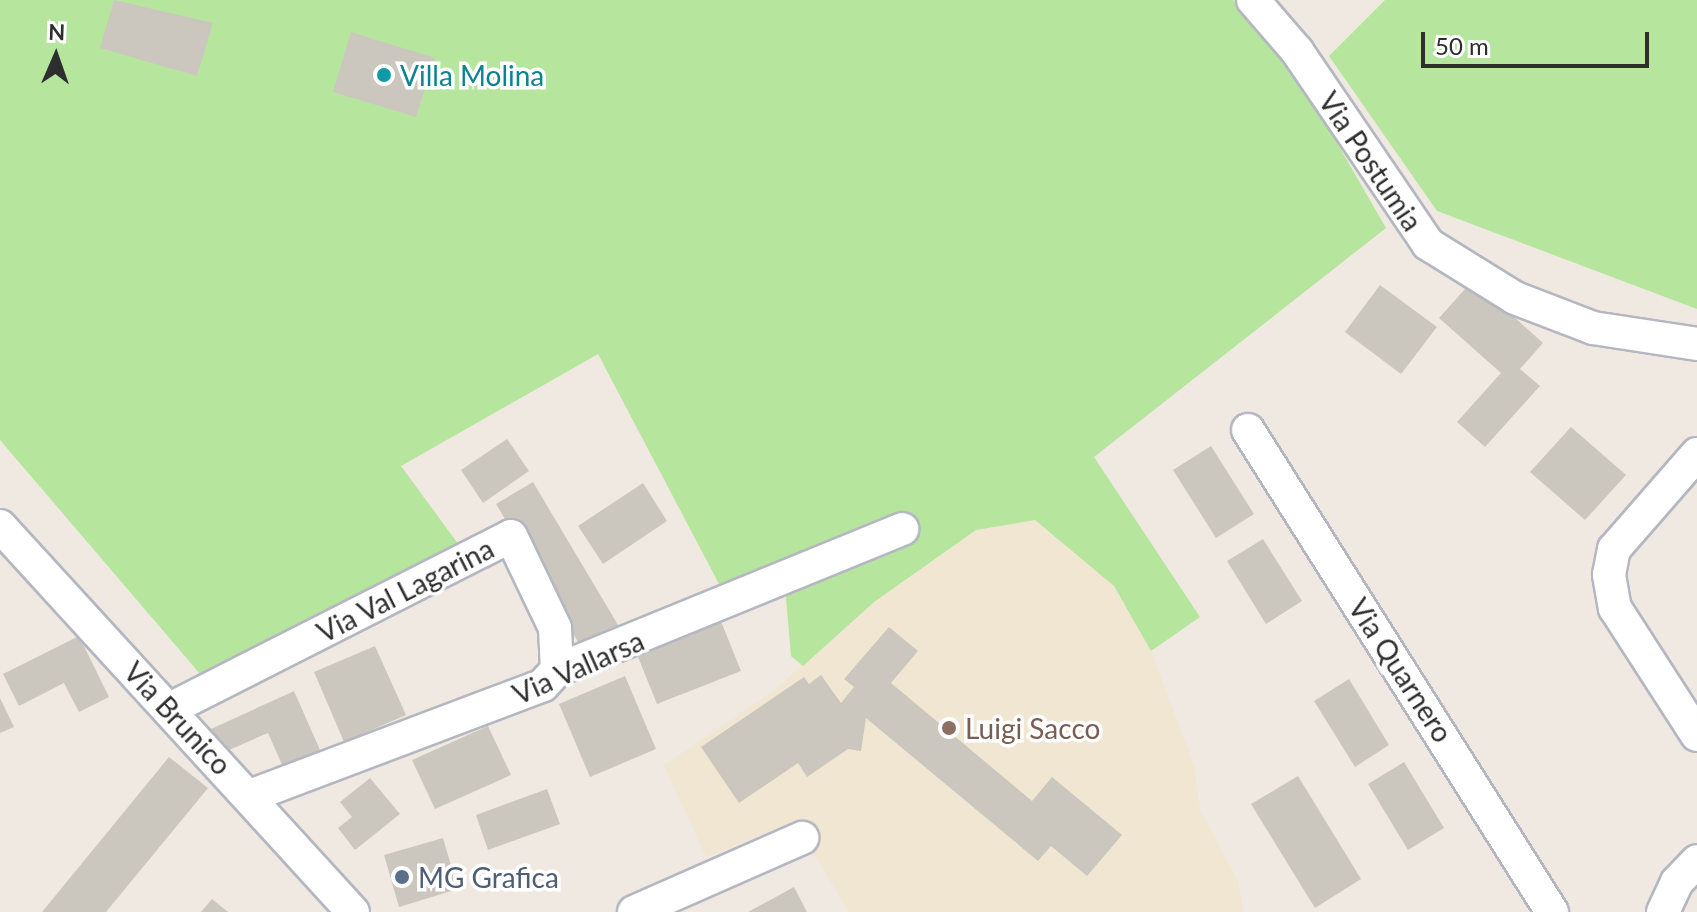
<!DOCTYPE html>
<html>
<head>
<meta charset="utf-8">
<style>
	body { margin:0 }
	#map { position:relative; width:1697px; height:912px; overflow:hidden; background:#efe9e1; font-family:Lato,sans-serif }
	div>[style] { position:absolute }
	.education>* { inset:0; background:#f0e6d1 }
	.green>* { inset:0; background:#b6e59e }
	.building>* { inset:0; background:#cbc7bf }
	.roads { filter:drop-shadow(2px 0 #b4b7c1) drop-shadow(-2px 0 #b4b7c1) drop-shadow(0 2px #b4b7c1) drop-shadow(0 -2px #b4b7c1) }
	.minor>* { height:32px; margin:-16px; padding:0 16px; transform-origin:16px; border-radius:16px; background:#fff }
	.dots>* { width:22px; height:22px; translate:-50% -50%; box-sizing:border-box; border:4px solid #fff; border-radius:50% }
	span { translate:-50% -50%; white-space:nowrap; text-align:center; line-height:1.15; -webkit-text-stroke:7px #fff; paint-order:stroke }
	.culture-label { font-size:28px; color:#0d838f }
	.left { translate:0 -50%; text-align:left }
	.street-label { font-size:28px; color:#2e2e2e }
	.education-label { font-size:28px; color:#785e54 }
	.service-label { font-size:28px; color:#4e5e75 }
	.north { position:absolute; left:16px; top:16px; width:80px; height:80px; -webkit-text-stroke:6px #fff; paint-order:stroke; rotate:2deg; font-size:22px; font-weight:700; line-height:32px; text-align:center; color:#2e2e2e }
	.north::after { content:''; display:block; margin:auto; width:28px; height:36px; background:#2e2e2e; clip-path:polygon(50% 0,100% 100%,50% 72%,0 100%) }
	.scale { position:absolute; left:1421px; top:32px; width:228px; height:36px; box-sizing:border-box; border:4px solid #2e2e2e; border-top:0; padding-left:10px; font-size:24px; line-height:28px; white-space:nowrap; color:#2e2e2e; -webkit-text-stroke:6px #fff; paint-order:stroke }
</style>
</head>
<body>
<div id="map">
	<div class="education">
		<i style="clip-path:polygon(1035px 520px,1114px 586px,1151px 651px,1194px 765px,1200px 810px,1238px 881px,1244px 912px,849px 912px,794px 821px,706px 857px,664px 765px,772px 692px,874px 602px,976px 530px)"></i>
	</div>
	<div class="green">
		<i style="clip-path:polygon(0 0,1233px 0,1288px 58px,1386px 228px,1094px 457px,1200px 617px,1151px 651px,1114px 586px,1035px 520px,976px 530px,874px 602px,803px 666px,791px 656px,783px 563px,719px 584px,598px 354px,401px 466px,459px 545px,201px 675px,0 440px)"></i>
		<i style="clip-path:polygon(1385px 0,1697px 0,1697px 309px,1437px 211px,1329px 56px)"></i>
	</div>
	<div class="building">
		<i style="clip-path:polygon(114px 0,213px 23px,197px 76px,100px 48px)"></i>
		<i style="clip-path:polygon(351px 32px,435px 58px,416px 117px,333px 92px)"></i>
		<i style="clip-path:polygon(1473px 280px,1543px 343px,1520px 369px,1540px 386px,1485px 447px,1457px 422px,1501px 373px,1439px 318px)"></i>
		<i style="clip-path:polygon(1380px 285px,1437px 327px,1401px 374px,1345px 332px)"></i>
		<i style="clip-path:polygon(1571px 427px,1626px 475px,1585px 520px,1530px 472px)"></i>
		<i style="clip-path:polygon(507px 439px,529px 471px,483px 503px,461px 470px)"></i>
		<i style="clip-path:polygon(1211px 446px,1254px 514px,1216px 538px,1173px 470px)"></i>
		<i style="clip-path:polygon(533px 482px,621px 630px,584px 652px,496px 504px)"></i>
		<i style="clip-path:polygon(643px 483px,667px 521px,603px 564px,578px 526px)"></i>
		<i style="clip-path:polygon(1263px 539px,1302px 601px,1266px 624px,1227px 561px)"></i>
		<i style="clip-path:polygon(720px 619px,741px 671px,657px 704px,636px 652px)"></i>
		<i style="clip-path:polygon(889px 627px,918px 651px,891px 683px,1032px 801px,1052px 777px,1122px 835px,1087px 876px,1051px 846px,1038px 861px,866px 718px,861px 751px,848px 749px,807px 777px,798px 763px,739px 803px,701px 747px,804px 677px,809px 684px,821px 675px,841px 703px,854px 687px,844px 679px)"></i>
		<i style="clip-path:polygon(79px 636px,109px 697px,79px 712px,64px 683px,19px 706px,3px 674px)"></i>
		<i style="clip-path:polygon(375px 646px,406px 715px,344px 742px,314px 672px)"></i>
		<i style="clip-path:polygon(625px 676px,656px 749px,590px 777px,559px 704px)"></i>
		<i style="clip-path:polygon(1349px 679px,1389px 745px,1355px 767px,1314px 701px)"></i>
		<i style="clip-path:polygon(294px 691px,320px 750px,283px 767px,268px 733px,222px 753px,211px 729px)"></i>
		<i style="clip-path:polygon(0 698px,14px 727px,0 733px)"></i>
		<i style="clip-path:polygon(488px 726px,511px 775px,435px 809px,412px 760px)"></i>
		<i style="clip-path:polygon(169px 757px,208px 788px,106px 912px,42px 912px)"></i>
		<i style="clip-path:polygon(1404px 762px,1444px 828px,1408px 850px,1368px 784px)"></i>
		<i style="clip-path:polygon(1298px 776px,1361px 879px,1315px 908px,1251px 804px)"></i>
		<i style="clip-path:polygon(370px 778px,400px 814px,355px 850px,338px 828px,352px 817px,340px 802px)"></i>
		<i style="clip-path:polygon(547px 789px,560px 824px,488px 850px,476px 815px)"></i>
		<i style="clip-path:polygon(443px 838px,458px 889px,399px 907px,384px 855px)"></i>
		<i style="clip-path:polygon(794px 887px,807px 912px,748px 912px)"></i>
		<i style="clip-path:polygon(212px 899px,228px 912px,201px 912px)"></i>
	</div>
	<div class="roads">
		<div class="minor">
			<i style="left:1253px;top:0;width:67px;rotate:49.2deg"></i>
			<i style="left:1297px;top:51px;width:233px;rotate:55.8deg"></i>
			<i style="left:1428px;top:244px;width:102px;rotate:31.8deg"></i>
			<i style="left:1515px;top:298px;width:84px;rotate:21deg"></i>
			<i style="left:1593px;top:328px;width:105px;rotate:8.7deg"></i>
			<i style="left:1248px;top:430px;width:570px;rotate:57.76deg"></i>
			<i style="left:1697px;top:454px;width:126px;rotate:131.1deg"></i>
			<i style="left:1614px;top:549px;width:26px;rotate:101deg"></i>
			<i style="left:1609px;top:575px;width:34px;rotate:80deg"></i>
			<i style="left:1615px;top:608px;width:151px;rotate:57.2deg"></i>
			<i style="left:0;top:526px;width:523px;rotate:47.56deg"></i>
			<i style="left:170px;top:709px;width:382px;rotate:-26.9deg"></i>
			<i style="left:511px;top:536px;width:102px;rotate:64.4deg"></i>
			<i style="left:555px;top:628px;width:42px;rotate:87.3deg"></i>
			<i style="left:250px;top:796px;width:313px;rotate:-20.7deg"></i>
			<i style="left:543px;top:685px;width:21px;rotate:-47deg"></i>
			<i style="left:557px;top:670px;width:373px;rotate:-22.2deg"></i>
			<i style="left:634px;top:912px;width:184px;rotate:-23.8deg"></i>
			<i style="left:1663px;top:912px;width:33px;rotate:-65deg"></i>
			<i style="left:1677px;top:882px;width:29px;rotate:-46deg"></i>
		</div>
	</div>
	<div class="dots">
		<i style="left:384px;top:75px;background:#0f9aa8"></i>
		<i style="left:949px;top:728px;background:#8d6e63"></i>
		<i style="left:402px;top:877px;background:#5c6f8a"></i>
	</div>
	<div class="culture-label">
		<span class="left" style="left:400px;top:75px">Villa Molina</span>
	</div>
	<div class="street-label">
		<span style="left:1371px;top:161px;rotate:56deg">Via Postumia</span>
		<span style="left:405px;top:590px;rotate:-27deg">Via Val Lagarina</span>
		<span style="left:578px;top:667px;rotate:-24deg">Via Vallarsa</span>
		<span style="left:1401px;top:670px;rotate:57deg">Via Quarnero</span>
		<span style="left:178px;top:718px;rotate:47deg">Via Brunico</span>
	</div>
	<div class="education-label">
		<span class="left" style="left:965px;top:728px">Luigi Sacco</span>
	</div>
	<div class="service-label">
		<span class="left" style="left:418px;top:877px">MG Grafica</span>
	</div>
	<div class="north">N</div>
	<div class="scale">50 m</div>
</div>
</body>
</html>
